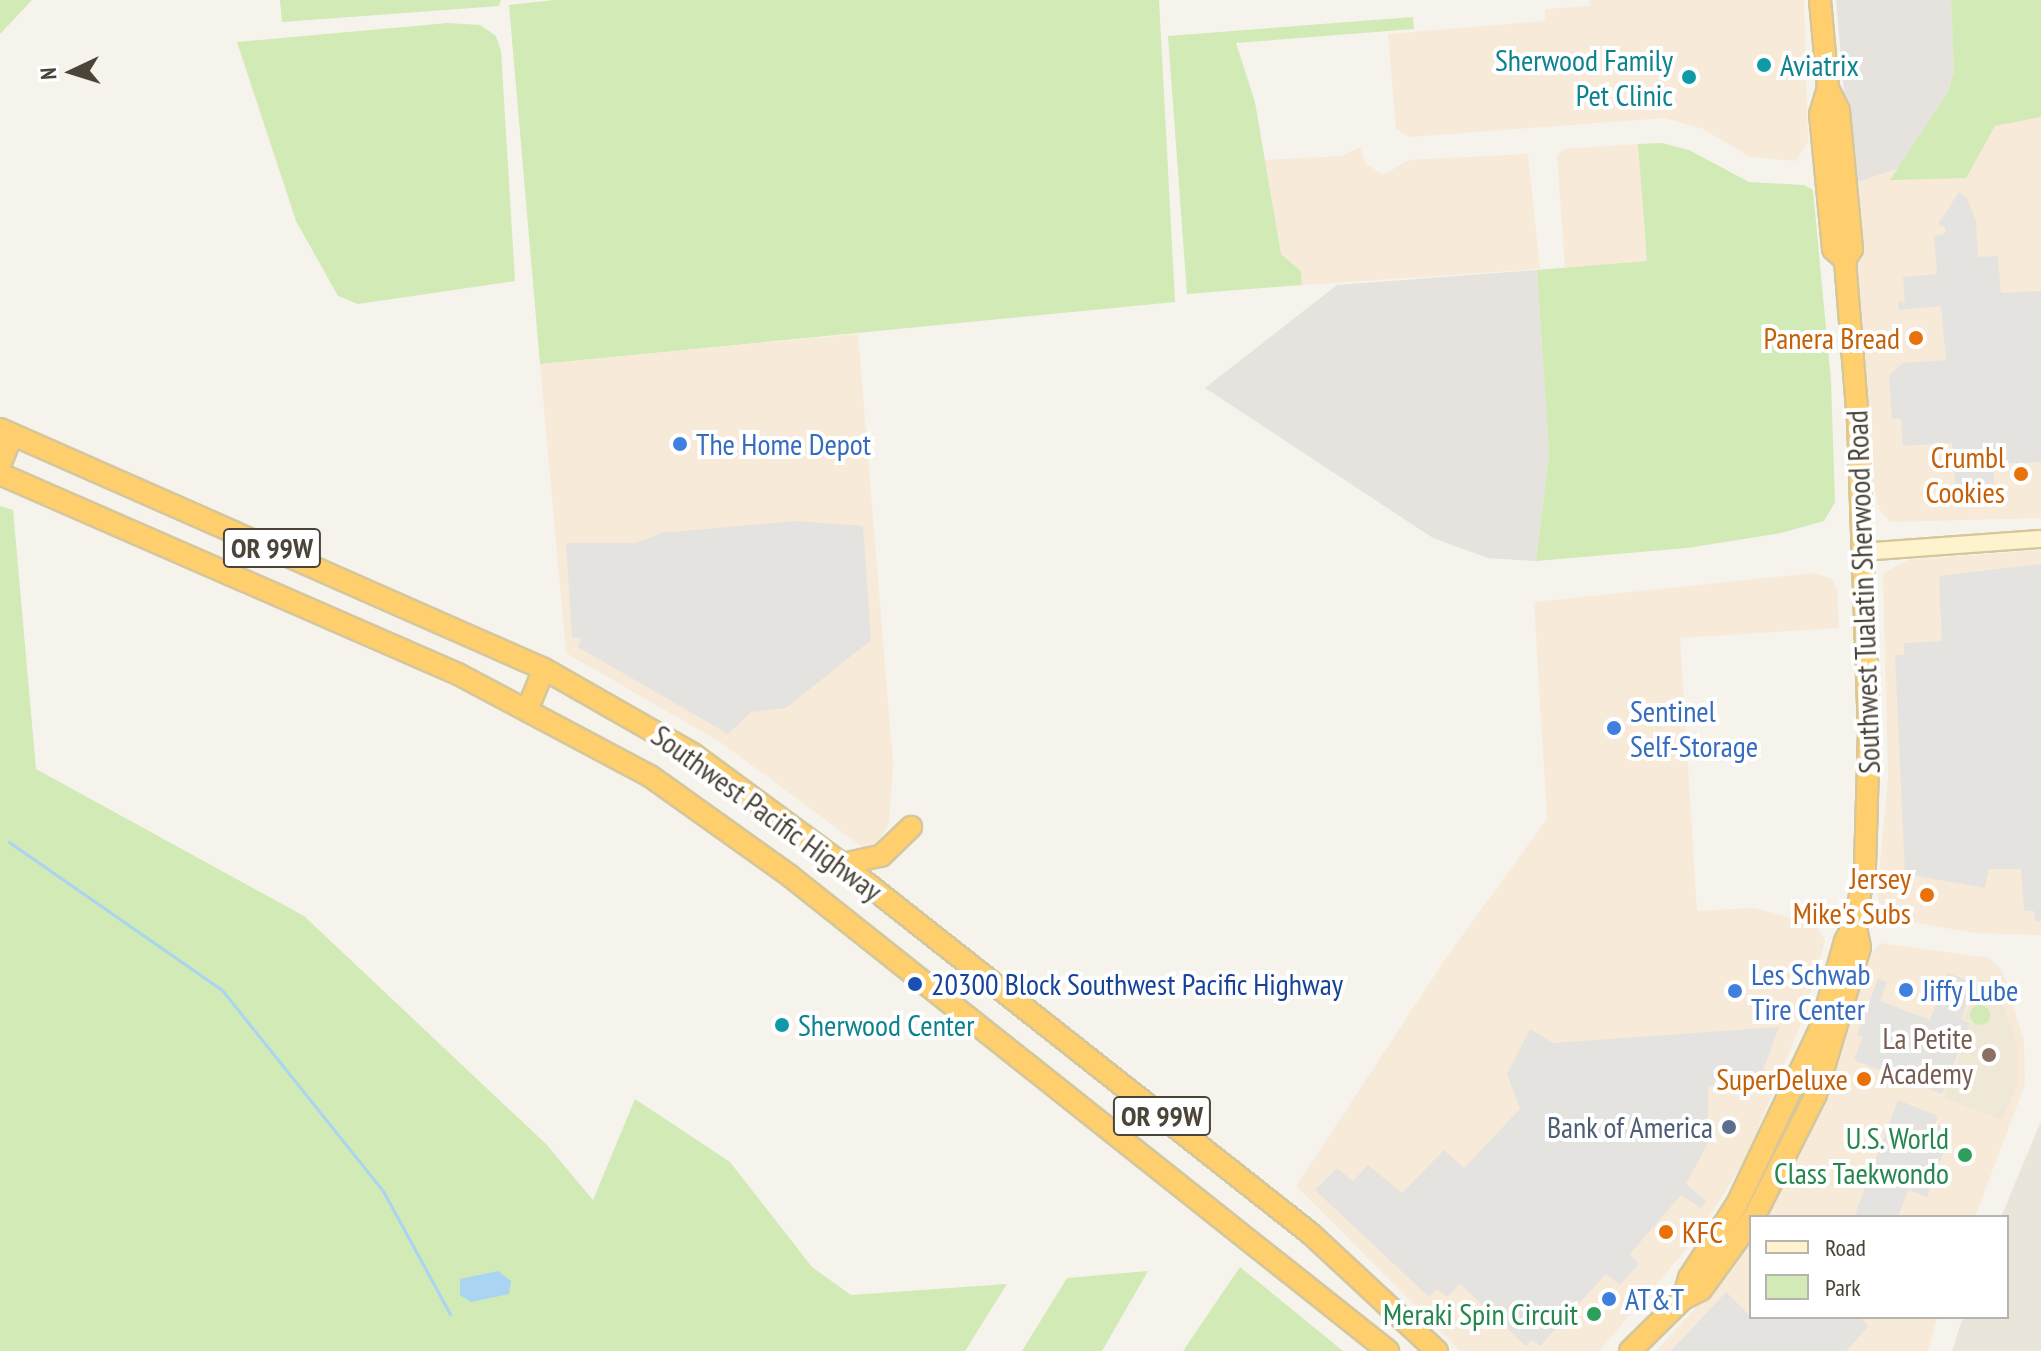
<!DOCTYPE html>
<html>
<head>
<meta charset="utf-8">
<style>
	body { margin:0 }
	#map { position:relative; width:2041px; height:1351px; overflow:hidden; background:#f6f3ec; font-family:"PT Sans Narrow",sans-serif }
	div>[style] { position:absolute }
	.residential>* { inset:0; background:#eae5da }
	.commercial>* { inset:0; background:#f7ead8 }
	.industrial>* { inset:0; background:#e6e2dd }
	.education>* { inset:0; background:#efe8d6 }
	.green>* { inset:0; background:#d2eab5 }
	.round { border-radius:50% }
	.parking>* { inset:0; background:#e5e3e0 }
	.water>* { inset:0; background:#a9d4f2 }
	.stream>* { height:3px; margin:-1.5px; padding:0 1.5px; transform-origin:1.5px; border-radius:1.5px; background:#a9d4f2 }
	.roads { filter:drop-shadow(2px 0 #d6c79b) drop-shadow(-2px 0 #d6c79b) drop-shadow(0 2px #d6c79b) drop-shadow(0 -2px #d6c79b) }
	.secondary>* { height:16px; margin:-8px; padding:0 8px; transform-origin:8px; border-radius:8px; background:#fff3cd }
	.highway>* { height:20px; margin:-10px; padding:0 10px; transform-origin:10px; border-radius:10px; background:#ffcf6e }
	.dots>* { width:22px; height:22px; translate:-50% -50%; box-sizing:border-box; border:4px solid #fff; border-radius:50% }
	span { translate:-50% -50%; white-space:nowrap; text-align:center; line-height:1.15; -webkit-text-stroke:8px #fff; paint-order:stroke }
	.shield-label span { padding:2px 6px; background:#fff; border:2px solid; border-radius:6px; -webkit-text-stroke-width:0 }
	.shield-label { font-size:28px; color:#4b4439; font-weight:700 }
	.culture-label { font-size:30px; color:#0d838f }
	.right { translate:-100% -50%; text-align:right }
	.left { translate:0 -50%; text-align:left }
	.food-label { font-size:30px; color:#c56008 }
	.shop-label { font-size:30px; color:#366cbe }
	.street-label { font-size:30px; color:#4b4439 }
	.transit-label { font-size:30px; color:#164399 }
	.education-label { font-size:30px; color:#785e54 }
	.service-label { font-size:30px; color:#4e5e75 }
	.leisure-label { font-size:30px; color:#27864d }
	.legend { position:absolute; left:1749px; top:1215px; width:260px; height:104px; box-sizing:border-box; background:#fff; border:2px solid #b7b4b0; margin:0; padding:10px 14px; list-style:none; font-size:24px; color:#4b4439 }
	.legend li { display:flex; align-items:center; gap:16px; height:40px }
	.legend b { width:40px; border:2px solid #b7b4b0 }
	.north { position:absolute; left:32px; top:32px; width:80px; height:80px; -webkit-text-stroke:6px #fff; paint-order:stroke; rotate:266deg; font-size:22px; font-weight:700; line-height:32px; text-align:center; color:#4b4439 }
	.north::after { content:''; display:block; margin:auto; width:28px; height:36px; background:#4b4439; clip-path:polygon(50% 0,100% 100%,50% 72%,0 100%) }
</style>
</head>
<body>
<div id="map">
	<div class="residential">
		<i style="clip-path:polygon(2041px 1121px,2041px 1351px,1952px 1351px,1963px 1317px,2007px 1317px,2007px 1217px,2001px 1217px)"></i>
	</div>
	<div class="commercial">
		<i style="clip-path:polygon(1590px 0,1804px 0,1808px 141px,1796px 161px,1751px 157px,1701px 128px,1664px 118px,1409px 137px,1396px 129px,1388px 34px,1545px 21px,1545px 9px,1590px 6px)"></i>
		<i style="clip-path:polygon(2041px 117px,2041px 518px,1890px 522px,1879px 509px,1872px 475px,1852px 184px,1899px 168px,1915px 140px)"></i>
		<i style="clip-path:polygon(1638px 144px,1647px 261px,1565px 268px,1557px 155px,1564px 149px)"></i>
		<i style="clip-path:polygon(1360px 147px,1365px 163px,1383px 175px,1409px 160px,1528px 154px,1540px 269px,1302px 285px,1301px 271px,1281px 254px,1265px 160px,1342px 156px)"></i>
		<i style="clip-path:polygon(858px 334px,893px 763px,889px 824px,877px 844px,865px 849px,720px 742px,566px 653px,540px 364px)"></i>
		<i style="clip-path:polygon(2041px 550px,2041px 935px,1975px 933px,1887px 918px,1877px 896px,1888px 778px,1883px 573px,1908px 560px)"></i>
		<i style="clip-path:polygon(1815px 573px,1832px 579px,1837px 589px,1839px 628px,1680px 638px,1697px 911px,1754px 908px,1816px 924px,1825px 941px,1802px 1021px,1746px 1158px,1696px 1238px,1599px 1351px,1460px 1351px,1296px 1186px,1446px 958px,1547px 819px,1534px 602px)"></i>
		<i style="clip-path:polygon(1880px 943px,1990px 958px,2002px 970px,2024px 1041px,2025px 1084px,1975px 1217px,1760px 1217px,1830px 1076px,1865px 962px)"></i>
		<i style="clip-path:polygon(1751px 1231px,1751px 1317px,1937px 1317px,1928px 1351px,1656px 1351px,1694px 1310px)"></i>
	</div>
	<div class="industrial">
		<i style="clip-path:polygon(1836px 0,1951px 0,1954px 72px,1948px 92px,1899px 168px,1852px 184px)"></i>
		<i style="clip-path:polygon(1537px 270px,1549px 453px,1536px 561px,1488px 558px,1433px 538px,1205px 388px,1337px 285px)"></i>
	</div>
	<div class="education">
		<i style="clip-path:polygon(1980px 977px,1998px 991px,2017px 1044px,2017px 1085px,2002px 1120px,1944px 1098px,1972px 1022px,1964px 1019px)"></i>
	</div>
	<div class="green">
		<i style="clip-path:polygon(0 0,32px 0,0 34px)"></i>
		<i style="clip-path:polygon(280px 0,501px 0,499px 6px,282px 22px)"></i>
		<i style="clip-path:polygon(554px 0,1159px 0,1175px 302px,540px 364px,509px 5px)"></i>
		<i style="clip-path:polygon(1951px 0,2041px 0,2041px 117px,1995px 126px,1966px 178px,1890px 180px,1948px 92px,1954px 72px)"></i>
		<i style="clip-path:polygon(1413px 17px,1414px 29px,1236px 43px,1255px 102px,1281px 254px,1301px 271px,1302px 285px,1187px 294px,1168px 36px)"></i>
		<i style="clip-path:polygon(448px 23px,480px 25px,496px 36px,501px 51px,515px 281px,358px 304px,338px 296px,296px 221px,237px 42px)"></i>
		<i style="clip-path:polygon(1662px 143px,1689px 150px,1749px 182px,1804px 185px,1813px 190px,1831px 381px,1835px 502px,1824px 521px,1781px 533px,1687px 548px,1536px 561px,1549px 453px,1537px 270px,1647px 261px,1638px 144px)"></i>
		<i style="clip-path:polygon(0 506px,13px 510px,36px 769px,304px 916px,547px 1145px,593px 1200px,635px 1099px,730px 1162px,812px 1267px,851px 1295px,1007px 1284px,965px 1351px,0 1351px)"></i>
		<i class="round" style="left:1970px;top:1005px;width:20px;height:20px"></i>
		<i style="clip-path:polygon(1240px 1267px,1343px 1351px,1183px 1351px)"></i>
		<i style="clip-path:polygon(1148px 1271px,1102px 1351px,1022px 1351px,1067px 1278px)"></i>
	</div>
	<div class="parking">
		<i style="clip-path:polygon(1959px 192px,1967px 198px,1976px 221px,1978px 257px,1998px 256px,2001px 293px,2041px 291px,2041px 462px,1994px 464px,1993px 503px,1968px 504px,1967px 495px,1956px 495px,1952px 443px,1903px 446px,1901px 419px,1892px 419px,1889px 375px,1903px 363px,1946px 360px,1941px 306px,1899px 310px,1898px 302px,1905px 301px,1903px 277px,1937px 274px,1934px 236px,1944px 234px,1946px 228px,1938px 224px)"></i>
		<i style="clip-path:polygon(795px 521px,863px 526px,871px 640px,786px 708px,751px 712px,728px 734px,578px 647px,581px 638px,572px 638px,566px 543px,636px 543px,661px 533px)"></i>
		<i style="clip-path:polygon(2041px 564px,2041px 921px,2035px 921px,2034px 911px,2024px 911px,2021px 869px,1989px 869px,1985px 888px,1905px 874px,1895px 655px,1904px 655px,1904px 643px,1942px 641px,1939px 576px)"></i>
		<i style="clip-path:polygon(1948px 973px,1974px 983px,1961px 1019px,1970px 1023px,1942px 1094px,1854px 1060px,1863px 1037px,1857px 1034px,1878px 979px,1887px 982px,1880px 1001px,1930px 1020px)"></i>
		<i style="clip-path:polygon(1779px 1027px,1758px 1084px,1708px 1086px,1708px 1143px,1686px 1184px,1706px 1201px,1701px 1208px,1681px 1195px,1630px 1254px,1639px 1264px,1620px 1285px,1606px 1274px,1540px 1346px,1532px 1340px,1526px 1346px,1460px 1284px,1447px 1297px,1437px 1289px,1429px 1297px,1315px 1190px,1337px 1168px,1353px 1181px,1368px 1165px,1402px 1193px,1444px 1150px,1464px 1168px,1520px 1109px,1507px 1074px,1530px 1029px,1553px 1043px)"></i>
		<i style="clip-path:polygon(1898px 1100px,1938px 1116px,1935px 1124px,1952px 1130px,1927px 1197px,1908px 1190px,1898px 1217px,1854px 1217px)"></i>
		<i style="clip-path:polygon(1726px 1292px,1751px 1317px,1859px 1317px,1869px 1326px,1846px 1351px,1671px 1351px)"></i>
	</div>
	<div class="water">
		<i style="clip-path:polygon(498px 1271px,511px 1281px,509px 1294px,471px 1302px,460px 1295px,460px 1279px)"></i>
	</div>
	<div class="stream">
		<i style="left:9px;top:842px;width:259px;rotate:34.8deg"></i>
		<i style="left:222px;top:990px;width:258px;rotate:51.3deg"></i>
		<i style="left:383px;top:1191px;width:140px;rotate:61.4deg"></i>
	</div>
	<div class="roads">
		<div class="secondary">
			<i style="left:1862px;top:552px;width:179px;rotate:-4.2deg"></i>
		</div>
		<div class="highway">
			<i style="left:1820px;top:0;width:88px;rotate:84.8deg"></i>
			<i style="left:1828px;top:88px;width:27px;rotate:107deg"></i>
			<i style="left:1820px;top:114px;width:136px;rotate:84.5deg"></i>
			<i style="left:1833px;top:249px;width:16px;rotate:43deg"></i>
			<i style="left:0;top:429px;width:595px;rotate:23.81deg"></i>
			<i style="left:544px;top:669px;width:172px;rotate:29.7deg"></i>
			<i style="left:693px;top:754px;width:185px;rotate:36.4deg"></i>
			<i style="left:842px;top:864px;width:597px;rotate:38.27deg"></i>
			<i style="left:1311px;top:1234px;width:172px;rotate:42.9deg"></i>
			<i style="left:0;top:465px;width:32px;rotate:-68deg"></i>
			<i style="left:0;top:474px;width:500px;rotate:23.6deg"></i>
			<i style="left:458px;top:674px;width:217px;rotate:28deg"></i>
			<i style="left:650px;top:776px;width:172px;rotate:35.5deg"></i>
			<i style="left:790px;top:876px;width:764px;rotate:38.46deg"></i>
			<i style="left:528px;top:708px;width:42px;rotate:-67.7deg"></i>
			<i style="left:842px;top:864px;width:40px;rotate:-12deg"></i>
			<i style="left:881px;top:856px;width:42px;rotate:-44deg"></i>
			<i style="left:1754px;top:1217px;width:138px;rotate:-63.2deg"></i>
			<i style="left:1816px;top:1094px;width:153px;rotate:-73.3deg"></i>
			<i style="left:1860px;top:947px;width:25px;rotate:-102deg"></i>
			<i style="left:1683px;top:1299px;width:22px;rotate:-74deg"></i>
			<i style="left:1689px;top:1278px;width:88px;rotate:-57deg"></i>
			<i style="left:1737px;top:1204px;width:196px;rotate:-64.6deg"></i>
			<i style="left:1821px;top:1027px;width:89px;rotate:-74.4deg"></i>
			<i style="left:1845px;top:941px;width:21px;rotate:-61deg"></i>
			<i style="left:1855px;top:923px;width:58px;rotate:-80deg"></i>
			<i style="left:1865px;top:866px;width:132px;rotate:-88.3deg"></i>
			<i style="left:1869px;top:734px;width:312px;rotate:-92deg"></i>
			<i style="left:1858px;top:422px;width:163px;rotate:-94.6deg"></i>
			<i style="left:1845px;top:260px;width:13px;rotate:-58deg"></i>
			<i style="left:1852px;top:249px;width:139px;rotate:-95.4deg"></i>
			<i style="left:1839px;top:111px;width:25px;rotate:-116deg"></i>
			<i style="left:1630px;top:1351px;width:74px;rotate:-44.5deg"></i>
			<i style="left:1683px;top:1299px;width:20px;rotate:-27deg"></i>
			<i style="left:1701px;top:1290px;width:85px;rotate:-54.1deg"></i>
		</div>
	</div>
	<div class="dots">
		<i style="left:1764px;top:65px;background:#0f9aa8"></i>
		<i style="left:1689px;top:77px;background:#0f9aa8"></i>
		<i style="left:1916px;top:338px;background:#e8710a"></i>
		<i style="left:680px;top:444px;background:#3f7fe0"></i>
		<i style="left:2021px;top:474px;background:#e8710a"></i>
		<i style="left:1614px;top:728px;background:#3f7fe0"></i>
		<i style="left:1927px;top:895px;background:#e8710a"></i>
		<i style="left:915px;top:984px;background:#1a4fb4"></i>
		<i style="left:1906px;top:990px;background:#3f7fe0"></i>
		<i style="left:1735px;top:991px;background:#3f7fe0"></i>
		<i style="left:782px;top:1025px;background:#0f9aa8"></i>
		<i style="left:1989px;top:1055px;background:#8d6e63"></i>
		<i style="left:1864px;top:1079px;background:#e8710a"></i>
		<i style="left:1729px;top:1127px;background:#5c6f8a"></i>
		<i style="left:1965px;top:1155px;background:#2e9e5b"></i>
		<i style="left:1666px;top:1232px;background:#e8710a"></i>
		<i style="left:1609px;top:1299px;background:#3f7fe0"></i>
		<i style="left:1594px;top:1314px;background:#2e9e5b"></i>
	</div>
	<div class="shield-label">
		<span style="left:272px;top:548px">OR 99W</span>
		<span style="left:1162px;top:1116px">OR 99W</span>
	</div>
	<div class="culture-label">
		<span class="right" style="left:1673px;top:77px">Sherwood Family<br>Pet Clinic</span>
		<span class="left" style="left:1780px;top:65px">Aviatrix</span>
		<span class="left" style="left:798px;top:1025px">Sherwood Center</span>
	</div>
	<div class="food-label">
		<span class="right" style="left:1900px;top:338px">Panera Bread</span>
		<span class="right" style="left:2005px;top:474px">Crumbl<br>Cookies</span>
		<span class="right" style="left:1911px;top:895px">Jersey<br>Mike's Subs</span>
		<span class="right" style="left:1848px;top:1079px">SuperDeluxe</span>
		<span class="left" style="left:1682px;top:1232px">KFC</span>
	</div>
	<div class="shop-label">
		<span class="left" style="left:696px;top:444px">The Home Depot</span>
		<span class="left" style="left:1630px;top:728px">Sentinel<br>Self-Storage</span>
		<span class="left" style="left:1751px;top:991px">Les Schwab<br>Tire Center</span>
		<span class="left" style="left:1922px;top:990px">Jiffy Lube</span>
		<span class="left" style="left:1625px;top:1299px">AT&amp;T</span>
	</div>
	<div class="street-label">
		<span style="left:1863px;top:592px;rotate:-92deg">Southwest Tualatin Sherwood Road</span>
		<span style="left:767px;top:813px;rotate:36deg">Southwest Pacific Highway</span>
	</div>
	<div class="transit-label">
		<span class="left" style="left:931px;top:984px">20300 Block Southwest Pacific Highway</span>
	</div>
	<div class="education-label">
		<span class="right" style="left:1973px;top:1055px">La Petite<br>Academy</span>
	</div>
	<div class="service-label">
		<span class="right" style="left:1713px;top:1127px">Bank of America</span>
	</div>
	<div class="leisure-label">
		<span class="right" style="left:1949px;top:1155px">U.S. World<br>Class Taekwondo</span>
		<span class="right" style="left:1578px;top:1314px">Meraki Spin Circuit</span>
	</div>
	<ul class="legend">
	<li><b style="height:10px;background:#fff3cd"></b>Road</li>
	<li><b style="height:22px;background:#d2eab5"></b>Park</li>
	</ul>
	<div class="north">N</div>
</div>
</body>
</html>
